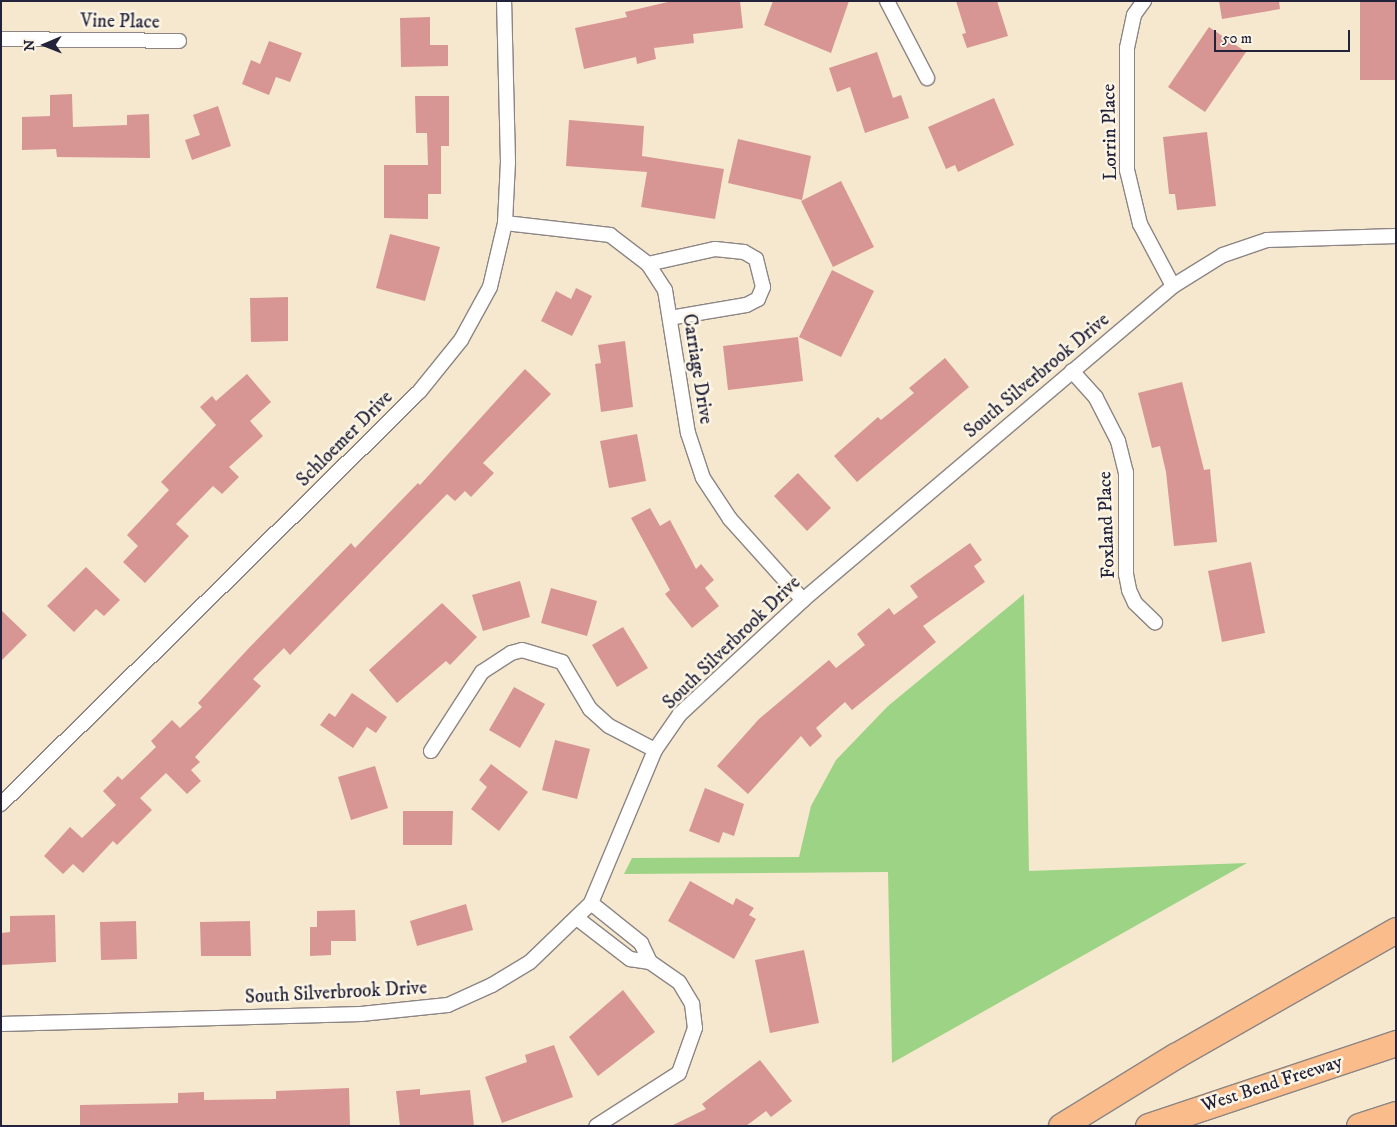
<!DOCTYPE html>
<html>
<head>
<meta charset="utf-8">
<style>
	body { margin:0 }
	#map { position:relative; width:1397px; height:1127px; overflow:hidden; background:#f5e8ce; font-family:"IM FELL DW Pica",serif }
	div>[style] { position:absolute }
	.green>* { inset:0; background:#9cd384 }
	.building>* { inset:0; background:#d79694 }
	.roads { filter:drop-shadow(1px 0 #8c8584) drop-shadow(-1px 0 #8c8584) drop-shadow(0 1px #8c8584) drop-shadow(0 -1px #8c8584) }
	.street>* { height:14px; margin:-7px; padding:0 7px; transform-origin:7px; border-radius:7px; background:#fff }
	.highway>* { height:25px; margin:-12.5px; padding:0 12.5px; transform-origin:12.5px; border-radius:12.5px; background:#f9bc8a }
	span { translate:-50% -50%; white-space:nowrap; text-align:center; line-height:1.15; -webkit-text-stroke:5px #fcf5e5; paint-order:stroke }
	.street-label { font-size:19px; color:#22223b }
	.frame { position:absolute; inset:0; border:2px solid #22223b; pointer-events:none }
	.north { position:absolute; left:20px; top:20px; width:50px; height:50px; -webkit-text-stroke:4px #fcf5e5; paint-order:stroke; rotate:269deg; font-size:14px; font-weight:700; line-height:20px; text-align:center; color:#22223b }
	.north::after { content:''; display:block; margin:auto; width:18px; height:22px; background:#22223b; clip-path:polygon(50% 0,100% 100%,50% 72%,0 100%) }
	.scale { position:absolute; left:1214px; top:30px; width:136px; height:22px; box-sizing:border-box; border:2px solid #22223b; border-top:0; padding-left:6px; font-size:15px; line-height:18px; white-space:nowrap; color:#22223b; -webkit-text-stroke:4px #fcf5e5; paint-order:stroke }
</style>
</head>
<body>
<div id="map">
	<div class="green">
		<i style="clip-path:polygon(1024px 594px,1029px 871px,1247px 863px,892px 1063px,888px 872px,624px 874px,632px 858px,799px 857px,811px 806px,836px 760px,888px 706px)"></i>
	</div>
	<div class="building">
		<i style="clip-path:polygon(672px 1px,740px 1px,743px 28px,693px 34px,694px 43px,654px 48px,656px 59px,637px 64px,636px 57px,584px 69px,575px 28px,627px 17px,625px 12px)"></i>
		<i style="clip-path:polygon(773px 1px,849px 1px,831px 53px,764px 25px)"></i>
		<i style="clip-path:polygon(956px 1px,997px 1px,1008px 36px,967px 48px,962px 34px,966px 33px)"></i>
		<i style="clip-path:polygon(1219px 1px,1279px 1px,1280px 9px,1222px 19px)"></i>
		<i style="clip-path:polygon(1360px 1px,1396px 1px,1396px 80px,1360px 80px)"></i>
		<i style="clip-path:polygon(430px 17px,430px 45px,448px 45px,448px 66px,401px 67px,400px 18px)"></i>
		<i style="clip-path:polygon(1209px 27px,1246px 52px,1205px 112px,1168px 87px)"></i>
		<i style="clip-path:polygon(269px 41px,302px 53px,290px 82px,276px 77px,269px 95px,242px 84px,251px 60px,260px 64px)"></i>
		<i style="clip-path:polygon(877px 52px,893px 98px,901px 95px,909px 118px,865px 133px,850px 87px,837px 92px,829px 68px)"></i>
		<i style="clip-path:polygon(72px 94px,73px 127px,127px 125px,127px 115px,149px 114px,150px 158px,57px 157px,56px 149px,22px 150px,22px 117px,50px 116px,50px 95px)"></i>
		<i style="clip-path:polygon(415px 96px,449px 96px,449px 146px,441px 146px,441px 194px,428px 194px,428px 219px,384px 218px,384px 165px,428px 165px,427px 133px,416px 133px)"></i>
		<i style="clip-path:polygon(994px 98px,1014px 145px,958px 172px,955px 165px,946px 169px,928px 127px)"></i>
		<i style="clip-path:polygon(218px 106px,231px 146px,192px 160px,185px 140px,200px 135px,193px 115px)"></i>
		<i style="clip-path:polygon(569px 120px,644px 126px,642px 156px,724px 169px,715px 219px,641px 207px,647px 172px,566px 166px)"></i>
		<i style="clip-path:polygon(1207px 132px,1216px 206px,1177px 210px,1175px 194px,1169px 194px,1163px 137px)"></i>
		<i style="clip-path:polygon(738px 139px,811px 156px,802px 200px,728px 183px)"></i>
		<i style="clip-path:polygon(841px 181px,874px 247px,833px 267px,801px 201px)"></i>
		<i style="clip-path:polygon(390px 234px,440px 247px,425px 301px,376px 288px)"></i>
		<i style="clip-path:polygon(832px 270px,874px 291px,841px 357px,799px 337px)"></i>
		<i style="clip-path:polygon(576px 288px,592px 296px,572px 336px,541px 321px,556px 291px,571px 299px)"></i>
		<i style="clip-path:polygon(288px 297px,288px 341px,251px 342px,250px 298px)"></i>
		<i style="clip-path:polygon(798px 337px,803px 381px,728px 390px,723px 346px)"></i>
		<i style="clip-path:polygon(625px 341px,633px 407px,601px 412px,595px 364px,601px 363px,598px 345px)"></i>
		<i style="clip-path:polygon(945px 358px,969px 387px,857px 482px,834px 456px,878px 417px,881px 420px,914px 393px,909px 388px)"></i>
		<i style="clip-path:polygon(525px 369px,551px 394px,483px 463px,494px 473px,471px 497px,465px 491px,455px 501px,447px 494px,290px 655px,284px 648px,253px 679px,261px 686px,195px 757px,200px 762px,191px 770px,201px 781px,187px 794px,166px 773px,140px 798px,152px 810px,117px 845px,113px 841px,83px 873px,73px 864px,63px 874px,44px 856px,70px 827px,82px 838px,116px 805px,103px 791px,118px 776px,122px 780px,156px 747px,151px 741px,172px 720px,180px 728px,202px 707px,198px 703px,248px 649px,351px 543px,355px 548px,418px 483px,420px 485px)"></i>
		<i style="clip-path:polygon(247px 374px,271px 402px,250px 421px,263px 436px,229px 467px,239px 477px,222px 494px,213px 486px,176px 524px,189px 536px,145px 583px,123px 562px,138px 546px,127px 535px,169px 490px,161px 482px,216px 425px,200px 407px,212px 396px,216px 401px)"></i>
		<i style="clip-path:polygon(1182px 382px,1204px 470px,1210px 469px,1217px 542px,1174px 546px,1166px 472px,1160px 446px,1152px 448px,1138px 393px)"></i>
		<i style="clip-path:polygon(637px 434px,646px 481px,609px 488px,600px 441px)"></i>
		<i style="clip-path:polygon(798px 473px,831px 508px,807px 531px,774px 496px)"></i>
		<i style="clip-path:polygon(650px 508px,660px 526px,670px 520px,696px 569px,701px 564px,714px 580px,705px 588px,719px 606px,692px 628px,665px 594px,670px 590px,631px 518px)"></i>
		<i style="clip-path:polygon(970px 543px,982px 560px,974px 566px,985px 582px,923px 626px,936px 642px,852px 710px,845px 702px,816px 728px,822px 736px,810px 747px,801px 736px,748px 794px,717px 766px,759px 719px,829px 660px,836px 668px,865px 645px,857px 634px,889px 608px,894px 615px,918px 597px,910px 586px)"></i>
		<i style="clip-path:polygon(1251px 562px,1265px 633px,1222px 642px,1208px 571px)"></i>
		<i style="clip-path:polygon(86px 567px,120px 600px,104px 616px,96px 609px,74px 632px,47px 606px)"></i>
		<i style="clip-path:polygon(520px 581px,530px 617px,483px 631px,472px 595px)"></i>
		<i style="clip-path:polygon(551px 588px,597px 601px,587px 636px,541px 623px)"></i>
		<i style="clip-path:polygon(442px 603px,477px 637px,450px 665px,446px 661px,397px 703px,369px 670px)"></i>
		<i style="clip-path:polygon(1px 610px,27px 635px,1px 661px)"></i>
		<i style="clip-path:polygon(623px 627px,648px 668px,617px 687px,592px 645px)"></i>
		<i style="clip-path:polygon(514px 687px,545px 704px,520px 748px,489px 730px)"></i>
		<i style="clip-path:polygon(352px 693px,387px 717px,376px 733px,367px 727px,353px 748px,320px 725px,329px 713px,335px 717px)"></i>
		<i style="clip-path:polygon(555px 740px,590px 749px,577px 799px,542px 790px)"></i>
		<i style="clip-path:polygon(491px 764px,528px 792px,499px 831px,471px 809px,487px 787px,479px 780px)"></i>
		<i style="clip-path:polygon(375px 766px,388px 808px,351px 820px,338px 777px)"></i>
		<i style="clip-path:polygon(705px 788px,744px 804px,734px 836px,723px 832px,719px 843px,689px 831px)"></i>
		<i style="clip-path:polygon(403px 811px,453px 811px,452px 845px,403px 845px)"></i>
		<i style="clip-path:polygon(690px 881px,733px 905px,736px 898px,754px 908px,749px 915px,756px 919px,734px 959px,668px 921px)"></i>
		<i style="clip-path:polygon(466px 904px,473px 930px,417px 946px,410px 921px)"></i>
		<i style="clip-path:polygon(355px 910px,356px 941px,331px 941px,331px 955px,310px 956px,310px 927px,317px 927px,317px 911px)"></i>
		<i style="clip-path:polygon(55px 915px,56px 962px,1px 965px,1px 933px,10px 932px,10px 916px)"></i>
		<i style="clip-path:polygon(136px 921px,137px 959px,101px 960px,100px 922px)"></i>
		<i style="clip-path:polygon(250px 921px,251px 956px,201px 956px,200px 922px)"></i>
		<i style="clip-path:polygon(804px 950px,819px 1023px,770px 1033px,755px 960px)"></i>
		<i style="clip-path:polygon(623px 990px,655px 1032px,598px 1076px,569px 1037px)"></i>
		<i style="clip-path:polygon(554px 1045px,573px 1097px,502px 1123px,485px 1077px,527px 1062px,525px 1055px)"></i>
		<i style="clip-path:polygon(760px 1060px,792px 1101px,771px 1117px,766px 1111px,746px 1126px,671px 1126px,706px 1109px,702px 1104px)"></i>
		<i style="clip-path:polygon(349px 1088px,350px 1126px,80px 1126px,80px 1105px,178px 1103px,178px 1093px,204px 1092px,204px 1100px,276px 1099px,276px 1091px)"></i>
		<i style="clip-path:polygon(420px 1089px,420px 1095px,470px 1090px,474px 1126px,400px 1126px,396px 1091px)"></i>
	</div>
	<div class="roads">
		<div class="street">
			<i style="left:887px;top:1px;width:87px;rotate:62.5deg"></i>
			<i style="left:1144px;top:1px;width:17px;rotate:126deg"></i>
			<i style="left:1134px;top:15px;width:34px;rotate:102deg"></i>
			<i style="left:1127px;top:48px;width:122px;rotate:90deg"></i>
			<i style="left:1127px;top:170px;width:56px;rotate:76.5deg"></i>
			<i style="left:1140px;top:224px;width:70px;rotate:62deg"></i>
			<i style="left:1px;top:39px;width:178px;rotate:0.6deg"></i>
			<i style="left:505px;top:223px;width:106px;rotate:6.5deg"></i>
			<i style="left:610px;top:235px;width:48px;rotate:37.3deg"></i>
			<i style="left:648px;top:264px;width:31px;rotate:57deg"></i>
			<i style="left:665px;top:290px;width:145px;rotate:80.9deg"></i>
			<i style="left:688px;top:433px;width:47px;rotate:71.6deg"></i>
			<i style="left:703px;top:478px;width:49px;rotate:56.6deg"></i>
			<i style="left:730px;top:519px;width:109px;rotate:48deg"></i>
			<i style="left:648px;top:264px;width:69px;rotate:-12.6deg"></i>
			<i style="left:715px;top:249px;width:29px;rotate:6deg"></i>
			<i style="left:744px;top:252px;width:14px;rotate:30deg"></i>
			<i style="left:756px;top:259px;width:29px;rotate:76deg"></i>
			<i style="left:763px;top:287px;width:13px;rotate:113deg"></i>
			<i style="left:758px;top:299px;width:13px;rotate:153deg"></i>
			<i style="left:746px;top:305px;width:77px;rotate:170.3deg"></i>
			<i style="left:1072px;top:371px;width:36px;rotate:48deg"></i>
			<i style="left:1096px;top:398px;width:48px;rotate:62.9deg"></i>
			<i style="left:1118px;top:441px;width:32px;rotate:76deg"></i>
			<i style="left:1126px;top:472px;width:102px;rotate:90deg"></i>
			<i style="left:1126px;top:574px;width:16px;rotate:79deg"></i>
			<i style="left:1129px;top:590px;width:14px;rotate:65deg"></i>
			<i style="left:1135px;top:603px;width:28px;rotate:44deg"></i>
			<i style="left:431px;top:751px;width:94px;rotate:-57.2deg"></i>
			<i style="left:482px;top:672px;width:35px;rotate:-33deg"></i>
			<i style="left:511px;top:653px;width:11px;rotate:-15deg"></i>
			<i style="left:522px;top:650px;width:42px;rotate:16.7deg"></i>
			<i style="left:562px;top:662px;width:55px;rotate:59.2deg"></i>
			<i style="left:590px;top:709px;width:25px;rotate:42deg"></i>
			<i style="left:609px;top:726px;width:52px;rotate:27.6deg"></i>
			<i style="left:1px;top:804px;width:587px;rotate:-44.59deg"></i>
			<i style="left:419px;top:392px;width:67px;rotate:-51.1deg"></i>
			<i style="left:461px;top:340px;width:60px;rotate:-61.3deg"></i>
			<i style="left:490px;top:287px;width:66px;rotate:-76.8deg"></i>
			<i style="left:505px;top:223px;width:61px;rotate:-87.2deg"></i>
			<i style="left:508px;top:162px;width:161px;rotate:-91.4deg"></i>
			<i style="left:591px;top:903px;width:64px;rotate:38.7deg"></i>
			<i style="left:641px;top:943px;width:21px;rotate:65deg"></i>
			<i style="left:578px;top:919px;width:66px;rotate:37.6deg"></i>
			<i style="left:630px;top:959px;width:20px;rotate:9deg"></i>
			<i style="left:650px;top:962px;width:35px;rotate:35deg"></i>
			<i style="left:679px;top:982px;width:26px;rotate:59deg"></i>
			<i style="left:692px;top:1004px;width:24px;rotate:83deg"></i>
			<i style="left:695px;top:1028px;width:48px;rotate:109.6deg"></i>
			<i style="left:679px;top:1073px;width:98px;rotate:147.4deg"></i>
			<i style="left:1px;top:1024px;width:360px;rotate:-1.6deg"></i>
			<i style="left:361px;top:1014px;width:87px;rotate:-5.9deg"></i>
			<i style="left:448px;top:1005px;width:48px;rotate:-24.4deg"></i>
			<i style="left:492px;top:985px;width:44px;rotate:-31.2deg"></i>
			<i style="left:530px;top:962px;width:85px;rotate:-44deg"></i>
			<i style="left:591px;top:903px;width:166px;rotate:-67.3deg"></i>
			<i style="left:655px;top:750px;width:44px;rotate:-55.2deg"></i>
			<i style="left:680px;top:714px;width:168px;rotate:-42.8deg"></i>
			<i style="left:803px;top:600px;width:485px;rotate:-40.3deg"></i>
			<i style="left:1173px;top:286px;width:59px;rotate:-31.8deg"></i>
			<i style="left:1223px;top:255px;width:46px;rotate:-18.8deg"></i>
			<i style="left:1267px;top:240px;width:129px;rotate:-1.8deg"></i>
		</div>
		<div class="highway">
			<i style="left:1061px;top:1126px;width:134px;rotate:-31.6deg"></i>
			<i style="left:1175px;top:1056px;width:254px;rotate:-29.7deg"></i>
			<i style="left:1148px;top:1126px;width:262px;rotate:-18.5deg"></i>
			<i style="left:1359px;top:1126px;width:39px;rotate:-18deg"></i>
		</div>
	</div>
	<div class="street-label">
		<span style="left:120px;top:22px;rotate:1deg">Vine Place</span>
		<span style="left:1110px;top:132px;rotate:-91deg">Lorrin Place</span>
		<span style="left:697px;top:369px;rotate:81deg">Carriage Drive</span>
		<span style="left:1037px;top:376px;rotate:-40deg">South Silverbrook Drive</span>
		<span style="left:345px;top:439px;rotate:-45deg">Schloemer Drive</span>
		<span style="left:1107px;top:525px;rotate:-92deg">Foxland Place</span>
		<span style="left:732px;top:643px;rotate:-44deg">South Silverbrook Drive</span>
		<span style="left:336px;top:993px;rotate:-3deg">South Silverbrook Drive</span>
		<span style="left:1272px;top:1084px;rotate:-18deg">West Bend Freeway</span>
	</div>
	<div class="frame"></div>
	<div class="north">N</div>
	<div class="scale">50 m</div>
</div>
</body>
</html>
